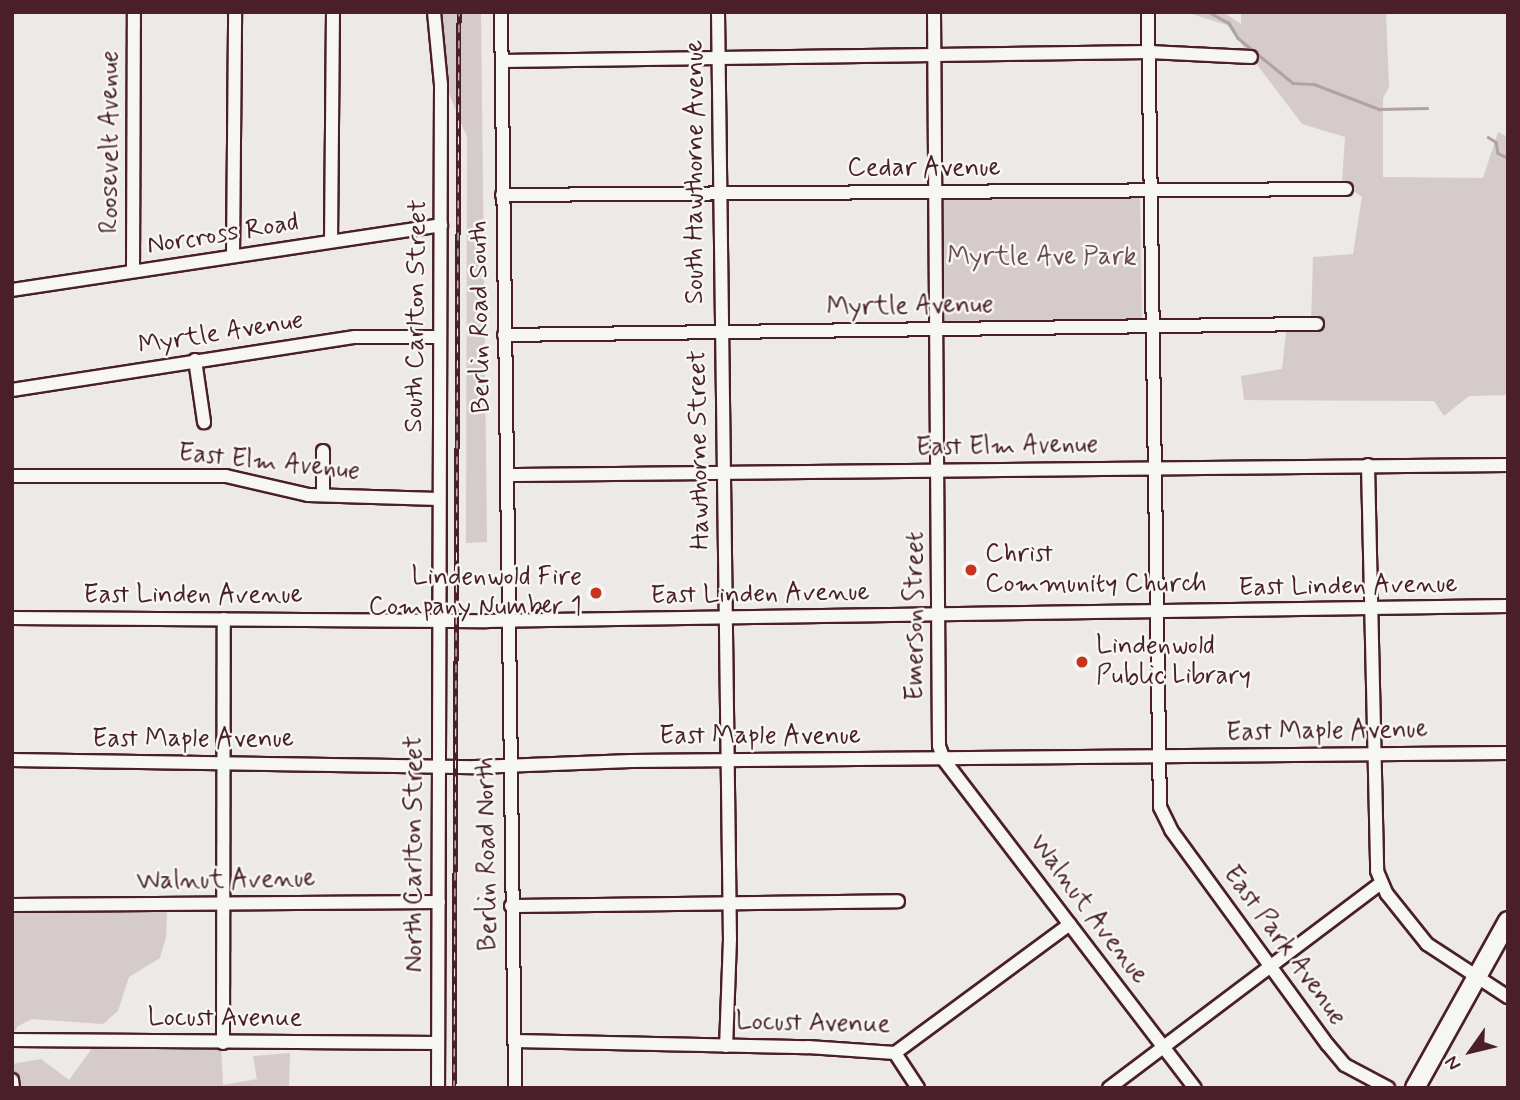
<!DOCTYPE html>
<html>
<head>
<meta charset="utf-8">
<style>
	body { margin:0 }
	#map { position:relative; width:1520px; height:1100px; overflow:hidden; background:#ece9e6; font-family:Mynerve,sans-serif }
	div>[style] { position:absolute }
	.green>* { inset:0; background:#d4cbca }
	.stream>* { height:2.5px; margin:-1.25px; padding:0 1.25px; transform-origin:1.25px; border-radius:1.25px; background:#b1a2a3 }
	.roads { filter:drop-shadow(2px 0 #4a1f2b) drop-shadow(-2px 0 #4a1f2b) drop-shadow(0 2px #4a1f2b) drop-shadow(0 -2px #4a1f2b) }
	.minor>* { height:12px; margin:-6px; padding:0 6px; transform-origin:6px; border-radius:6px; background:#f6f6f2 }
	.highway>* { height:18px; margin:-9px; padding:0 9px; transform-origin:9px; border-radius:9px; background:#f6f6f2 }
	.rail>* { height:5px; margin-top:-2.5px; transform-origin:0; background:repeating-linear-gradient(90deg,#f6f6f2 0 8px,#4a1f2b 0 16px); box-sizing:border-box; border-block:2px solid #4a1f2b }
	.dots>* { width:19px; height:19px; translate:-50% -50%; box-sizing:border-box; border:4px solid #f6f6f2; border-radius:50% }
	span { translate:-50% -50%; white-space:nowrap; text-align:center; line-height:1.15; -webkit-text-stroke:5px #f6f6f2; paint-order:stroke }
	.street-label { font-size:26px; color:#4a1f2b }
	.park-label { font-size:26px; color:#6c4a53 }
	.poi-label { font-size:26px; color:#4a1f2b }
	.left { translate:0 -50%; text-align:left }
	.right { translate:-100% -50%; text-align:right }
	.frame { position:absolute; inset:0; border:14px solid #4a1f2b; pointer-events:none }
	.north { position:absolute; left:1436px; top:1016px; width:70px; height:70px; -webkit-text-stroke:5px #f6f6f2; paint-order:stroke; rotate:236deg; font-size:19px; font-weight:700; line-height:28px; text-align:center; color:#4a1f2b }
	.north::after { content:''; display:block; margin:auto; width:24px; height:32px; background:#4a1f2b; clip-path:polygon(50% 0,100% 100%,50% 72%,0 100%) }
</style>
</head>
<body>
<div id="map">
	<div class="green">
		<i style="clip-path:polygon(436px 12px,481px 12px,487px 542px,466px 543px,467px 137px,436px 62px)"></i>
		<i style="clip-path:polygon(1185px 12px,1223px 12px,1241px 24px,1241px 12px,1386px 12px,1389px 87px,1383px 98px,1383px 177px,1483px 178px,1498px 132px,1508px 137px,1508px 395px,1469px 396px,1444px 416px,1434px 401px,1244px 400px,1241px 376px,1282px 369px,1287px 324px,1311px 321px,1313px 257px,1353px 254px,1362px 197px,1342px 182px,1345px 137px,1302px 124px,1227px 25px)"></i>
		<i style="clip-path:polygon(1140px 195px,1142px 319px,944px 321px,943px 197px)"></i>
		<i style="clip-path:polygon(13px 912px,167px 912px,166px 937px,160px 958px,129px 977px,118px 1011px,103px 1024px,32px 1019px,18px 1026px,12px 1036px)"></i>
		<i style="clip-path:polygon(96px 1043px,221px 1043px,223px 1085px,257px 1079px,253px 1056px,290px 1053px,289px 1088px,12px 1088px,12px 1064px,41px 1059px,69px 1080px)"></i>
	</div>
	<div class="stream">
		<i style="left:1209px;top:12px;width:23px;rotate:29deg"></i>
		<i style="left:1229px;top:23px;width:17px;rotate:59deg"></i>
		<i style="left:1238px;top:38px;width:71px;rotate:39.3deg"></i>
		<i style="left:1293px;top:83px;width:21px;rotate:3deg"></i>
		<i style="left:1314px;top:84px;width:70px;rotate:21deg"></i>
		<i style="left:1379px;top:109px;width:48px;rotate:-1.2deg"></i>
		<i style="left:1488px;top:137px;width:9px;rotate:32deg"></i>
		<i style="left:1496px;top:142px;width:11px;rotate:80deg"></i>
		<i style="left:1498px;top:153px;width:11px;rotate:27deg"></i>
	</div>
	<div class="roads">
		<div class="minor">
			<i style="left:434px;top:12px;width:73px;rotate:84.5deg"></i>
			<i style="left:441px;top:85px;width:1003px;rotate:90.17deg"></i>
			<i style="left:501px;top:12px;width:1076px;rotate:89.25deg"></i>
			<i style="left:718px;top:12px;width:927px;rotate:89.26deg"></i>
			<i style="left:730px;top:939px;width:107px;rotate:92.1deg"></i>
			<i style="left:934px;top:12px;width:734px;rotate:89.61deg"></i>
			<i style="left:939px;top:746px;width:15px;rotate:70deg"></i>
			<i style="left:944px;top:760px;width:413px;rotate:52.6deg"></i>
			<i style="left:1148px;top:12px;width:795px;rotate:89.14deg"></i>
			<i style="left:1160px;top:807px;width:25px;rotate:64deg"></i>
			<i style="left:1171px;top:830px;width:266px;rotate:53.9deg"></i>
			<i style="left:1328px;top:1045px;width:26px;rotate:50deg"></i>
			<i style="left:1345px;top:1065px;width:49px;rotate:28.1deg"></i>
			<i style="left:502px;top:61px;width:647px;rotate:-0.8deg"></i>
			<i style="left:1149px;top:52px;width:102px;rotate:2.8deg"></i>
			<i style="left:502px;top:195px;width:844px;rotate:-0.41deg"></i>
			<i style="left:331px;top:241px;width:229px;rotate:-89.5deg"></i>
			<i style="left:233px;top:256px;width:244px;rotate:-89.5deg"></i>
			<i style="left:133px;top:271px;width:259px;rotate:-89.8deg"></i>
			<i style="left:12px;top:290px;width:434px;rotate:-8.6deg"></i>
			<i style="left:504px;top:335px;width:813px;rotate:-0.78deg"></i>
			<i style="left:195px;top:360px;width:63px;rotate:81.7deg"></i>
			<i style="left:12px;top:390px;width:347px;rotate:-8.8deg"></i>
			<i style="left:355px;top:337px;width:83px"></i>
			<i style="left:323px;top:451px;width:44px;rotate:90deg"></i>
			<i style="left:1368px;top:465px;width:406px;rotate:88.7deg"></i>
			<i style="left:1377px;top:871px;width:25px;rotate:67deg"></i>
			<i style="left:1387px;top:894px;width:64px;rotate:51.3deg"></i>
			<i style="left:1427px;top:944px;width:97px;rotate:33.2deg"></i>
			<i style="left:507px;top:475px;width:1001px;rotate:-0.57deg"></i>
			<i style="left:12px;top:476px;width:214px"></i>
			<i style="left:226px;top:476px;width:84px;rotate:13deg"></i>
			<i style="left:308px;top:495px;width:130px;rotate:1.8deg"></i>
			<i style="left:12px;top:618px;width:475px;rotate:0.4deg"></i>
			<i style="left:487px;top:621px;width:1021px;rotate:-0.84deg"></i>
			<i style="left:12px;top:760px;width:463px;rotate:0.9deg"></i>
			<i style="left:475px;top:767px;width:156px;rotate:-2.2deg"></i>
			<i style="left:631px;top:761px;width:877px;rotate:-0.52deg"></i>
			<i style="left:12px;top:905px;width:427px;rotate:-0.4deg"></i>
			<i style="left:511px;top:906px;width:387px;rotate:-0.7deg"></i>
			<i style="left:12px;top:1040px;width:426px;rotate:0.4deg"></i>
			<i style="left:514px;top:1041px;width:294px;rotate:1.2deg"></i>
			<i style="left:808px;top:1047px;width:87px;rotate:3.9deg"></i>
			<i style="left:895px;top:1053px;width:217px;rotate:-36.4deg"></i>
			<i style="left:223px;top:1043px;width:424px;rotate:-89.9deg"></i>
			<i style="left:895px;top:1053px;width:42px;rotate:56.7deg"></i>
			<i style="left:12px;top:1080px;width:8px;rotate:83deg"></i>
			<i style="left:1109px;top:1088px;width:341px;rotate:-37deg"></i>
		</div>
		<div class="highway">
			<i style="left:1415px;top:1088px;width:191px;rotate:-60.9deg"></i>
		</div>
	</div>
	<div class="rail">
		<i style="left:454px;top:1088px;width:1076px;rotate:-89.73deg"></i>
	</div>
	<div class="dots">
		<i style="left:971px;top:570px;background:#c8321e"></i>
		<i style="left:596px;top:593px;background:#c8321e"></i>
		<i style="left:1082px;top:662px;background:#c8321e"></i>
	</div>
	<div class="street-label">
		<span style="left:111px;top:142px;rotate:-90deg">Roosevelt Avenue</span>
		<span style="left:924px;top:169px">Cedar Avenue</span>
		<span style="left:696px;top:172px;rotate:-90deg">South Hawthorne Avenue</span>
		<span style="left:223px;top:235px;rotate:-9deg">Norcross Road</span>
		<span style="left:910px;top:307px;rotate:-1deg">Myrtle Avenue</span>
		<span style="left:417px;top:316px;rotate:-89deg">South Carlton Street</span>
		<span style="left:481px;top:317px;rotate:-91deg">Berlin Road South</span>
		<span style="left:221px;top:334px;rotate:-9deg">Myrtle Avenue</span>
		<span style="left:1007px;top:447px;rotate:-1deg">East Elm Avenue</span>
		<span style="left:700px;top:450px;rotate:-91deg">Hawthorne Street</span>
		<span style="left:269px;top:463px;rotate:6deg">East Elm Avenue</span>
		<span style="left:1348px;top:587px;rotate:-1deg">East Linden Avenue</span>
		<span style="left:760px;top:595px;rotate:-1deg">East Linden Avenue</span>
		<span style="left:193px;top:596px">East Linden Avenue</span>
		<span style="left:916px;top:616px;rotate:-90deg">Emerson Street</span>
		<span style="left:1327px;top:732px;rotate:-1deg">East Maple Avenue</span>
		<span style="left:760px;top:737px">East Maple Avenue</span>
		<span style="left:193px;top:740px">East Maple Avenue</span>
		<span style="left:415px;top:854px;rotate:-90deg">North Carlton Street</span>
		<span style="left:488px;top:854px;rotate:-91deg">Berlin Road North</span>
		<span style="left:226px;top:881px;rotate:-1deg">Walnut Avenue</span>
		<span style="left:1088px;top:910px;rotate:53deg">Walnut Avenue</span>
		<span style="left:1284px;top:946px;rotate:54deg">East Park Avenue</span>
		<span style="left:225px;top:1019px">Locust Avenue</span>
		<span style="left:813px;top:1024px;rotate:1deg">Locust Avenue</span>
	</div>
	<div class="park-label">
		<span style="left:1042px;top:258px">Myrtle Ave Park</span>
	</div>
	<div class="poi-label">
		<span class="left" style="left:985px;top:570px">Christ<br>Community Church</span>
		<span class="right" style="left:582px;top:593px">Lindenwold Fire<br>Company Number 1</span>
		<span class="left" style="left:1096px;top:662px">Lindenwold<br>Public Library</span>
	</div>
	<div class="frame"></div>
	<div class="north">N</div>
</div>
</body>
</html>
